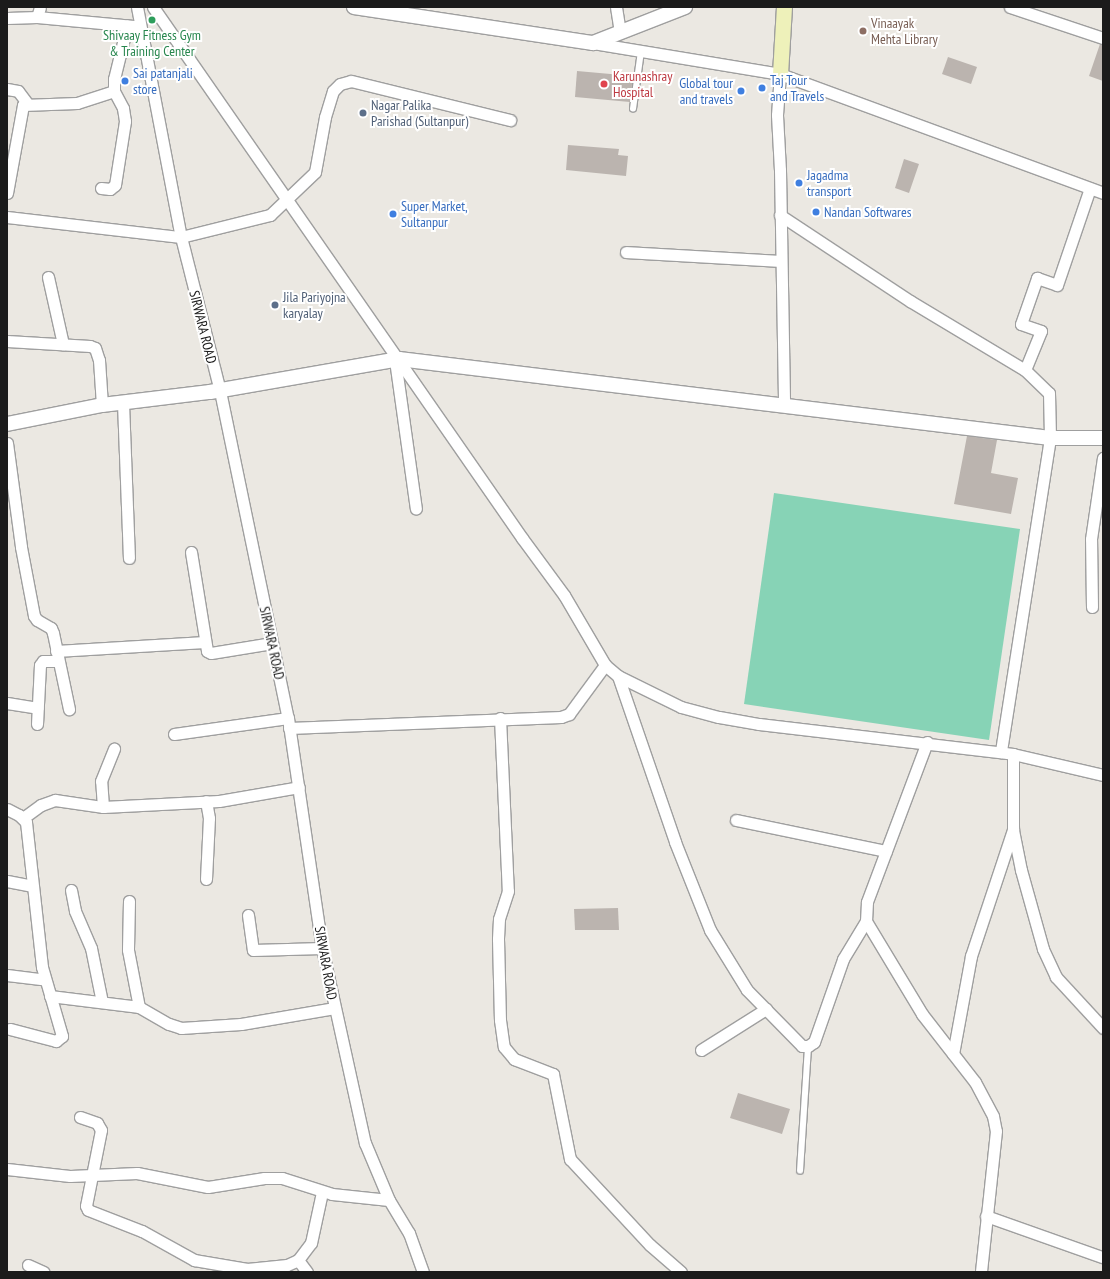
<!DOCTYPE html>
<html>
<head>
<meta charset="utf-8">
<style>
	body { margin:0 }
	#map { position:relative; width:1110px; height:1279px; overflow:hidden; background:#ebe8e2; font-family:"PT Sans Narrow",sans-serif }
	div>[style] { position:absolute }
	.pitch>* { inset:0; background:#87d3b6 }
	.building>* { inset:0; background:#bbb4af }
	.roads { filter:drop-shadow(1px 0 #9f9f9f) drop-shadow(-1px 0 #9f9f9f) drop-shadow(0 1px #9f9f9f) drop-shadow(0 -1px #9f9f9f) }
	.service>* { height:5.5px; margin:-2.75px; padding:0 2.75px; transform-origin:2.75px; border-radius:2.75px; background:#fff }
	.minor>* { height:11px; margin:-5.5px; padding:0 5.5px; transform-origin:5.5px; border-radius:5.5px; background:#fff }
	.tertiary>* { height:14px; margin:-7px; padding:0 7px; transform-origin:7px; border-radius:7px; background:#fff }
	.secondary>* { height:15px; margin:-7.5px; padding:0 7.5px; transform-origin:7.5px; border-radius:7.5px; background:#eef1ba }
	.dots>* { width:11px; height:11px; translate:-50% -50%; box-sizing:border-box; border:2px solid #fff; border-radius:50% }
	span { translate:-50% -50%; white-space:nowrap; text-align:center; line-height:1.15; -webkit-text-stroke:4px #fff; paint-order:stroke }
	.education-label { font-size:14px; color:#785e54 }
	.left { translate:0 -50%; text-align:left }
	.leisure-label { font-size:14px; color:#27864d }
	.shop-label { font-size:14px; color:#366cbe }
	.right { translate:-100% -50%; text-align:right }
	.health-label { font-size:14px; color:#be3a42 }
	.service-label { font-size:14px; color:#4e5e75 }
	.street-label { font-size:14px; color:#1b1b1b }
	.frame { position:absolute; inset:0; border:8px solid #1b1b1b; pointer-events:none }
</style>
</head>
<body>
<div id="map">
	<div class="pitch">
		<i style="clip-path:polygon(774px 493px,1020px 529px,989px 740px,744px 704px)"></i>
	</div>
	<div class="building">
		<i style="clip-path:polygon(1100px 44px,1103px 45px,1103px 81px,1089px 76px)"></i>
		<i style="clip-path:polygon(948px 57px,977px 67px,971px 84px,942px 74px)"></i>
		<i style="clip-path:polygon(577px 71px,633px 76px,630px 102px,575px 97px)"></i>
		<i style="clip-path:polygon(568px 145px,619px 149px,618px 155px,628px 156px,626px 176px,566px 170px)"></i>
		<i style="clip-path:polygon(904px 159px,919px 164px,909px 193px,895px 188px)"></i>
		<i style="clip-path:polygon(967px 436px,997px 440px,991px 473px,1018px 478px,1011px 514px,954px 504px)"></i>
		<i style="clip-path:polygon(618px 908px,619px 930px,575px 930px,574px 909px)"></i>
		<i style="clip-path:polygon(738px 1093px,790px 1109px,782px 1134px,730px 1118px)"></i>
	</div>
	<div class="roads">
		<div class="service">
			<i style="left:633px;top:109px;width:59px;rotate:-82.1deg"></i>
			<i style="left:800px;top:1171px;width:125px;rotate:-86.3deg"></i>
		</div>
		<div class="minor">
			<i style="left:137px;top:7px;width:234px;rotate:79.2deg"></i>
			<i style="left:181px;top:237px;width:159px;rotate:75.8deg"></i>
			<i style="left:220px;top:391px;width:334px;rotate:78.3deg"></i>
			<i style="left:288px;top:718px;width:232px;rotate:81.6deg"></i>
			<i style="left:322px;top:948px;width:200px;rotate:77.6deg"></i>
			<i style="left:365px;top:1143px;width:62px;rotate:67.2deg"></i>
			<i style="left:389px;top:1200px;width:39px;rotate:59deg"></i>
			<i style="left:409px;top:1233px;width:41px;rotate:70.3deg"></i>
			<i style="left:153px;top:7px;width:647px;rotate:55.2deg"></i>
			<i style="left:522px;top:538px;width:71px;rotate:53.6deg"></i>
			<i style="left:564px;top:595px;width:81px;rotate:59.6deg"></i>
			<i style="left:605px;top:665px;width:17px;rotate:40deg"></i>
			<i style="left:618px;top:676px;width:70px;rotate:26.2deg"></i>
			<i style="left:681px;top:707px;width:39px;rotate:15deg"></i>
			<i style="left:719px;top:717px;width:41px;rotate:9.9deg"></i>
			<i style="left:759px;top:724px;width:256px;rotate:6.7deg"></i>
			<i style="left:1013px;top:754px;width:92px;rotate:13.1deg"></i>
			<i style="left:616px;top:7px;width:26px;rotate:81deg"></i>
			<i style="left:1010px;top:7px;width:98px;rotate:18.4deg"></i>
			<i style="left:37px;top:17px;width:10px;rotate:-73deg"></i>
			<i style="left:7px;top:18px;width:30px;rotate:-2deg"></i>
			<i style="left:37px;top:17px;width:97px;rotate:5.3deg"></i>
			<i style="left:593px;top:43px;width:190px;rotate:9.4deg"></i>
			<i style="left:780px;top:74px;width:344px;rotate:20.2deg"></i>
			<i style="left:780px;top:74px;width:41px;rotate:94.2deg"></i>
			<i style="left:777px;top:115px;width:55px;rotate:86.9deg"></i>
			<i style="left:780px;top:170px;width:236px;rotate:89deg"></i>
			<i style="left:7px;top:89px;width:11px;rotate:10deg"></i>
			<i style="left:18px;top:91px;width:15px;rotate:53deg"></i>
			<i style="left:101px;top:188px;width:9px;rotate:6deg"></i>
			<i style="left:110px;top:189px;width:6px;rotate:-39deg"></i>
			<i style="left:115px;top:185px;width:65px;rotate:-81.1deg"></i>
			<i style="left:125px;top:121px;width:13px;rotate:-99deg"></i>
			<i style="left:123px;top:108px;width:19px;rotate:-118deg"></i>
			<i style="left:114px;top:91px;width:12px;rotate:-90deg"></i>
			<i style="left:114px;top:79px;width:55px;rotate:-76.2deg"></i>
			<i style="left:7px;top:193px;width:89px;rotate:-79.7deg"></i>
			<i style="left:23px;top:105px;width:54px;rotate:-2.1deg"></i>
			<i style="left:77px;top:103px;width:39px;rotate:-18deg"></i>
			<i style="left:780px;top:215px;width:156px;rotate:33.5deg"></i>
			<i style="left:910px;top:301px;width:134px;rotate:31deg"></i>
			<i style="left:1025px;top:370px;width:33px;rotate:44deg"></i>
			<i style="left:1049px;top:393px;width:45px;rotate:88.7deg"></i>
			<i style="left:1050px;top:438px;width:318px;rotate:98.9deg"></i>
			<i style="left:7px;top:217px;width:175px;rotate:6.6deg"></i>
			<i style="left:181px;top:237px;width:92px;rotate:-13.9deg"></i>
			<i style="left:270px;top:215px;width:62px;rotate:-43.7deg"></i>
			<i style="left:315px;top:172px;width:56px;rotate:-79.7deg"></i>
			<i style="left:325px;top:117px;width:27px;rotate:-73deg"></i>
			<i style="left:333px;top:91px;width:10px;rotate:-45deg"></i>
			<i style="left:340px;top:84px;width:11px;rotate:-15deg"></i>
			<i style="left:351px;top:81px;width:164px;rotate:13.8deg"></i>
			<i style="left:626px;top:252px;width:154px;rotate:3.3deg"></i>
			<i style="left:48px;top:277px;width:69px;rotate:77.4deg"></i>
			<i style="left:7px;top:341px;width:83px;rotate:3.4deg"></i>
			<i style="left:90px;top:346px;width:5px;rotate:22deg"></i>
			<i style="left:95px;top:348px;width:13px;rotate:72deg"></i>
			<i style="left:99px;top:360px;width:45px;rotate:86.2deg"></i>
			<i style="left:395px;top:360px;width:150px;rotate:82deg"></i>
			<i style="left:1025px;top:370px;width:42px;rotate:-67.7deg"></i>
			<i style="left:1041px;top:331px;width:21px;rotate:-161deg"></i>
			<i style="left:1021px;top:324px;width:49px;rotate:-70.8deg"></i>
			<i style="left:1037px;top:278px;width:21px;rotate:19deg"></i>
			<i style="left:1057px;top:285px;width:102px;rotate:-71.2deg"></i>
			<i style="left:123px;top:403px;width:155px;rotate:87.8deg"></i>
			<i style="left:7px;top:443px;width:105px;rotate:82.3deg"></i>
			<i style="left:21px;top:547px;width:70px;rotate:79.3deg"></i>
			<i style="left:34px;top:616px;width:5px;rotate:53deg"></i>
			<i style="left:37px;top:620px;width:16px;rotate:30deg"></i>
			<i style="left:51px;top:628px;width:5px;rotate:68deg"></i>
			<i style="left:53px;top:633px;width:78px;rotate:78.1deg"></i>
			<i style="left:191px;top:552px;width:100px;rotate:80.8deg"></i>
			<i style="left:207px;top:651px;width:4px;rotate:27deg"></i>
			<i style="left:211px;top:653px;width:62px;rotate:-9.3deg"></i>
			<i style="left:1092px;top:607px;width:68px;rotate:-90.8deg"></i>
			<i style="left:1091px;top:539px;width:82px;rotate:-81.6deg"></i>
			<i style="left:56px;top:651px;width:149px;rotate:-3.5deg"></i>
			<i style="left:618px;top:676px;width:176px;rotate:71deg"></i>
			<i style="left:675px;top:842px;width:95px;rotate:68.3deg"></i>
			<i style="left:710px;top:930px;width:70px;rotate:58.3deg"></i>
			<i style="left:747px;top:990px;width:78px;rotate:45.5deg"></i>
			<i style="left:802px;top:1046px;width:6px"></i>
			<i style="left:808px;top:1046px;width:7px;rotate:-34deg"></i>
			<i style="left:814px;top:1042px;width:88px;rotate:-70.7deg"></i>
			<i style="left:843px;top:959px;width:44px;rotate:-58.8deg"></i>
			<i style="left:7px;top:703px;width:31px;rotate:9deg"></i>
			<i style="left:500px;top:718px;width:173px;rotate:87.4deg"></i>
			<i style="left:508px;top:891px;width:29px;rotate:108deg"></i>
			<i style="left:499px;top:919px;width:20px;rotate:93deg"></i>
			<i style="left:498px;top:939px;width:81px;rotate:88.6deg"></i>
			<i style="left:500px;top:1020px;width:27px;rotate:82deg"></i>
			<i style="left:504px;top:1047px;width:16px;rotate:50deg"></i>
			<i style="left:514px;top:1059px;width:42px;rotate:21deg"></i>
			<i style="left:553px;top:1074px;width:87px;rotate:78.7deg"></i>
			<i style="left:570px;top:1159px;width:117px;rotate:47.1deg"></i>
			<i style="left:650px;top:1245px;width:41px;rotate:41.1deg"></i>
			<i style="left:37px;top:724px;width:59px;rotate:-87.1deg"></i>
			<i style="left:40px;top:665px;width:5px;rotate:-53deg"></i>
			<i style="left:43px;top:661px;width:15px"></i>
			<i style="left:289px;top:728px;width:272px;rotate:-2.3deg"></i>
			<i style="left:561px;top:717px;width:9px;rotate:-21deg"></i>
			<i style="left:569px;top:714px;width:61px;rotate:-53.7deg"></i>
			<i style="left:174px;top:734px;width:115px;rotate:-8deg"></i>
			<i style="left:927px;top:742px;width:171px;rotate:110.6deg"></i>
			<i style="left:867px;top:902px;width:19px;rotate:93deg"></i>
			<i style="left:866px;top:921px;width:109px;rotate:58.9deg"></i>
			<i style="left:922px;top:1014px;width:86px;rotate:52.1deg"></i>
			<i style="left:975px;top:1082px;width:38px;rotate:62deg"></i>
			<i style="left:993px;top:1116px;width:15px;rotate:79deg"></i>
			<i style="left:996px;top:1131px;width:142px;rotate:96.1deg"></i>
			<i style="left:1013px;top:754px;width:76px;rotate:90deg"></i>
			<i style="left:1013px;top:830px;width:41px;rotate:78.7deg"></i>
			<i style="left:1021px;top:870px;width:82px;rotate:74.4deg"></i>
			<i style="left:1043px;top:949px;width:31px;rotate:65deg"></i>
			<i style="left:1056px;top:977px;width:69px;rotate:47.3deg"></i>
			<i style="left:103px;top:807px;width:26px;rotate:-94deg"></i>
			<i style="left:101px;top:781px;width:35px;rotate:-68deg"></i>
			<i style="left:7px;top:809px;width:13px;rotate:27deg"></i>
			<i style="left:19px;top:815px;width:10px;rotate:45deg"></i>
			<i style="left:26px;top:822px;width:146px;rotate:83.7deg"></i>
			<i style="left:42px;top:967px;width:72px;rotate:73.8deg"></i>
			<i style="left:62px;top:1036px;width:8px;rotate:140deg"></i>
			<i style="left:56px;top:1041px;width:48px;rotate:-165.4deg"></i>
			<i style="left:23px;top:818px;width:22px;rotate:-36deg"></i>
			<i style="left:41px;top:805px;width:15px;rotate:-20deg"></i>
			<i style="left:55px;top:800px;width:49px;rotate:8.3deg"></i>
			<i style="left:103px;top:807px;width:116px;rotate:-3deg"></i>
			<i style="left:219px;top:801px;width:81px;rotate:-9.9deg"></i>
			<i style="left:736px;top:820px;width:153px;rotate:11.7deg"></i>
			<i style="left:206px;top:879px;width:61px;rotate:-87.2deg"></i>
			<i style="left:209px;top:818px;width:17px;rotate:-100deg"></i>
			<i style="left:7px;top:881px;width:25px;rotate:11deg"></i>
			<i style="left:71px;top:890px;width:21px;rotate:79deg"></i>
			<i style="left:75px;top:911px;width:40px;rotate:66.6deg"></i>
			<i style="left:91px;top:948px;width:55px;rotate:78.5deg"></i>
			<i style="left:129px;top:901px;width:49px;rotate:91.2deg"></i>
			<i style="left:128px;top:950px;width:58px;rotate:79.1deg"></i>
			<i style="left:248px;top:915px;width:35px;rotate:82deg"></i>
			<i style="left:253px;top:950px;width:69px;rotate:-1.7deg"></i>
			<i style="left:7px;top:975px;width:38px;rotate:7deg"></i>
			<i style="left:50px;top:996px;width:90px;rotate:7deg"></i>
			<i style="left:139px;top:1007px;width:34px;rotate:30deg"></i>
			<i style="left:169px;top:1024px;width:13px;rotate:18deg"></i>
			<i style="left:181px;top:1028px;width:60px;rotate:-3.8deg"></i>
			<i style="left:241px;top:1024px;width:95px;rotate:-9.7deg"></i>
			<i style="left:701px;top:1050px;width:77px;rotate:-32.2deg"></i>
			<i style="left:953px;top:1054px;width:100px;rotate:-79.6deg"></i>
			<i style="left:971px;top:956px;width:133px;rotate:-71.6deg"></i>
			<i style="left:80px;top:1117px;width:18px;rotate:19deg"></i>
			<i style="left:97px;top:1123px;width:8px;rotate:60deg"></i>
			<i style="left:101px;top:1130px;width:77px;rotate:101.2deg"></i>
			<i style="left:86px;top:1206px;width:4px;rotate:63deg"></i>
			<i style="left:88px;top:1210px;width:58px;rotate:21.3deg"></i>
			<i style="left:142px;top:1231px;width:60px;rotate:29.1deg"></i>
			<i style="left:194px;top:1260px;width:54px;rotate:9.6deg"></i>
			<i style="left:247px;top:1269px;width:40px;rotate:-5.7deg"></i>
			<i style="left:287px;top:1265px;width:12px;rotate:-24deg"></i>
			<i style="left:298px;top:1260px;width:21px;rotate:-53deg"></i>
			<i style="left:311px;top:1243px;width:52px;rotate:-77.8deg"></i>
			<i style="left:7px;top:1169px;width:63px;rotate:6.3deg"></i>
			<i style="left:70px;top:1176px;width:67px;rotate:-2.6deg"></i>
			<i style="left:137px;top:1173px;width:72px;rotate:11.2deg"></i>
			<i style="left:208px;top:1187px;width:57px;rotate:-9.1deg"></i>
			<i style="left:264px;top:1178px;width:18px"></i>
			<i style="left:282px;top:1178px;width:52px;rotate:17.7deg"></i>
			<i style="left:332px;top:1194px;width:57px;rotate:6deg"></i>
			<i style="left:986px;top:1216px;width:123px;rotate:19.5deg"></i>
			<i style="left:298px;top:1260px;width:15px;rotate:53deg"></i>
			<i style="left:28px;top:1265px;width:17px;rotate:24deg"></i>
		</div>
		<div class="tertiary">
			<i style="left:354px;top:7px;width:242px;rotate:8.6deg"></i>
			<i style="left:593px;top:43px;width:99px;rotate:-21.4deg"></i>
			<i style="left:7px;top:424px;width:97px;rotate:-11.3deg"></i>
			<i style="left:102px;top:405px;width:109px;rotate:-6.9deg"></i>
			<i style="left:210px;top:392px;width:192px;rotate:-9.9deg"></i>
			<i style="left:399px;top:359px;width:656px;rotate:6.92deg"></i>
			<i style="left:1050px;top:438px;width:53px"></i>
		</div>
		<div class="secondary">
			<i style="left:780px;top:74px;width:67px;rotate:-86.6deg"></i>
		</div>
	</div>
	<div class="dots">
		<i style="left:152px;top:20px;background:#2e9e5b"></i>
		<i style="left:863px;top:31px;background:#8d6e63"></i>
		<i style="left:125px;top:81px;background:#3f7fe0"></i>
		<i style="left:604px;top:84px;background:#e0444e"></i>
		<i style="left:762px;top:88px;background:#3f7fe0"></i>
		<i style="left:741px;top:91px;background:#3f7fe0"></i>
		<i style="left:363px;top:113px;background:#5c6f8a"></i>
		<i style="left:799px;top:183px;background:#3f7fe0"></i>
		<i style="left:816px;top:212px;background:#3f7fe0"></i>
		<i style="left:393px;top:214px;background:#3f7fe0"></i>
		<i style="left:275px;top:305px;background:#5c6f8a"></i>
	</div>
	<div class="education-label">
		<span class="left" style="left:871px;top:31px">Vinaayak<br>Mehta Library</span>
	</div>
	<div class="leisure-label">
		<span style="left:152px;top:43px">Shivaay Fitness Gym<br>&amp; Training Center</span>
	</div>
	<div class="shop-label">
		<span class="left" style="left:133px;top:81px">Sai patanjali<br>store</span>
		<span class="left" style="left:770px;top:88px">Taj Tour<br>and Travels</span>
		<span class="right" style="left:733px;top:91px">Global tour<br>and travels</span>
		<span class="left" style="left:807px;top:183px">Jagadma<br>transport</span>
		<span class="left" style="left:401px;top:214px">Super Market,<br>Sultanpur</span>
		<span class="left" style="left:824px;top:212px">Nandan Softwares</span>
	</div>
	<div class="health-label">
		<span class="left" style="left:613px;top:84px">Karunashray<br>Hospital</span>
	</div>
	<div class="service-label">
		<span class="left" style="left:371px;top:113px">Nagar Palika<br>Parishad (Sultanpur)</span>
		<span class="left" style="left:283px;top:305px">Jila Pariyojna<br>karyalay</span>
	</div>
	<div class="street-label">
		<span style="left:203px;top:327px;rotate:76deg">SIRWARA ROAD</span>
		<span style="left:272px;top:643px;rotate:78deg">SIRWARA ROAD</span>
		<span style="left:326px;top:963px;rotate:80deg">SIRWARA ROAD</span>
	</div>
	<div class="frame"></div>
</div>
</body>
</html>
